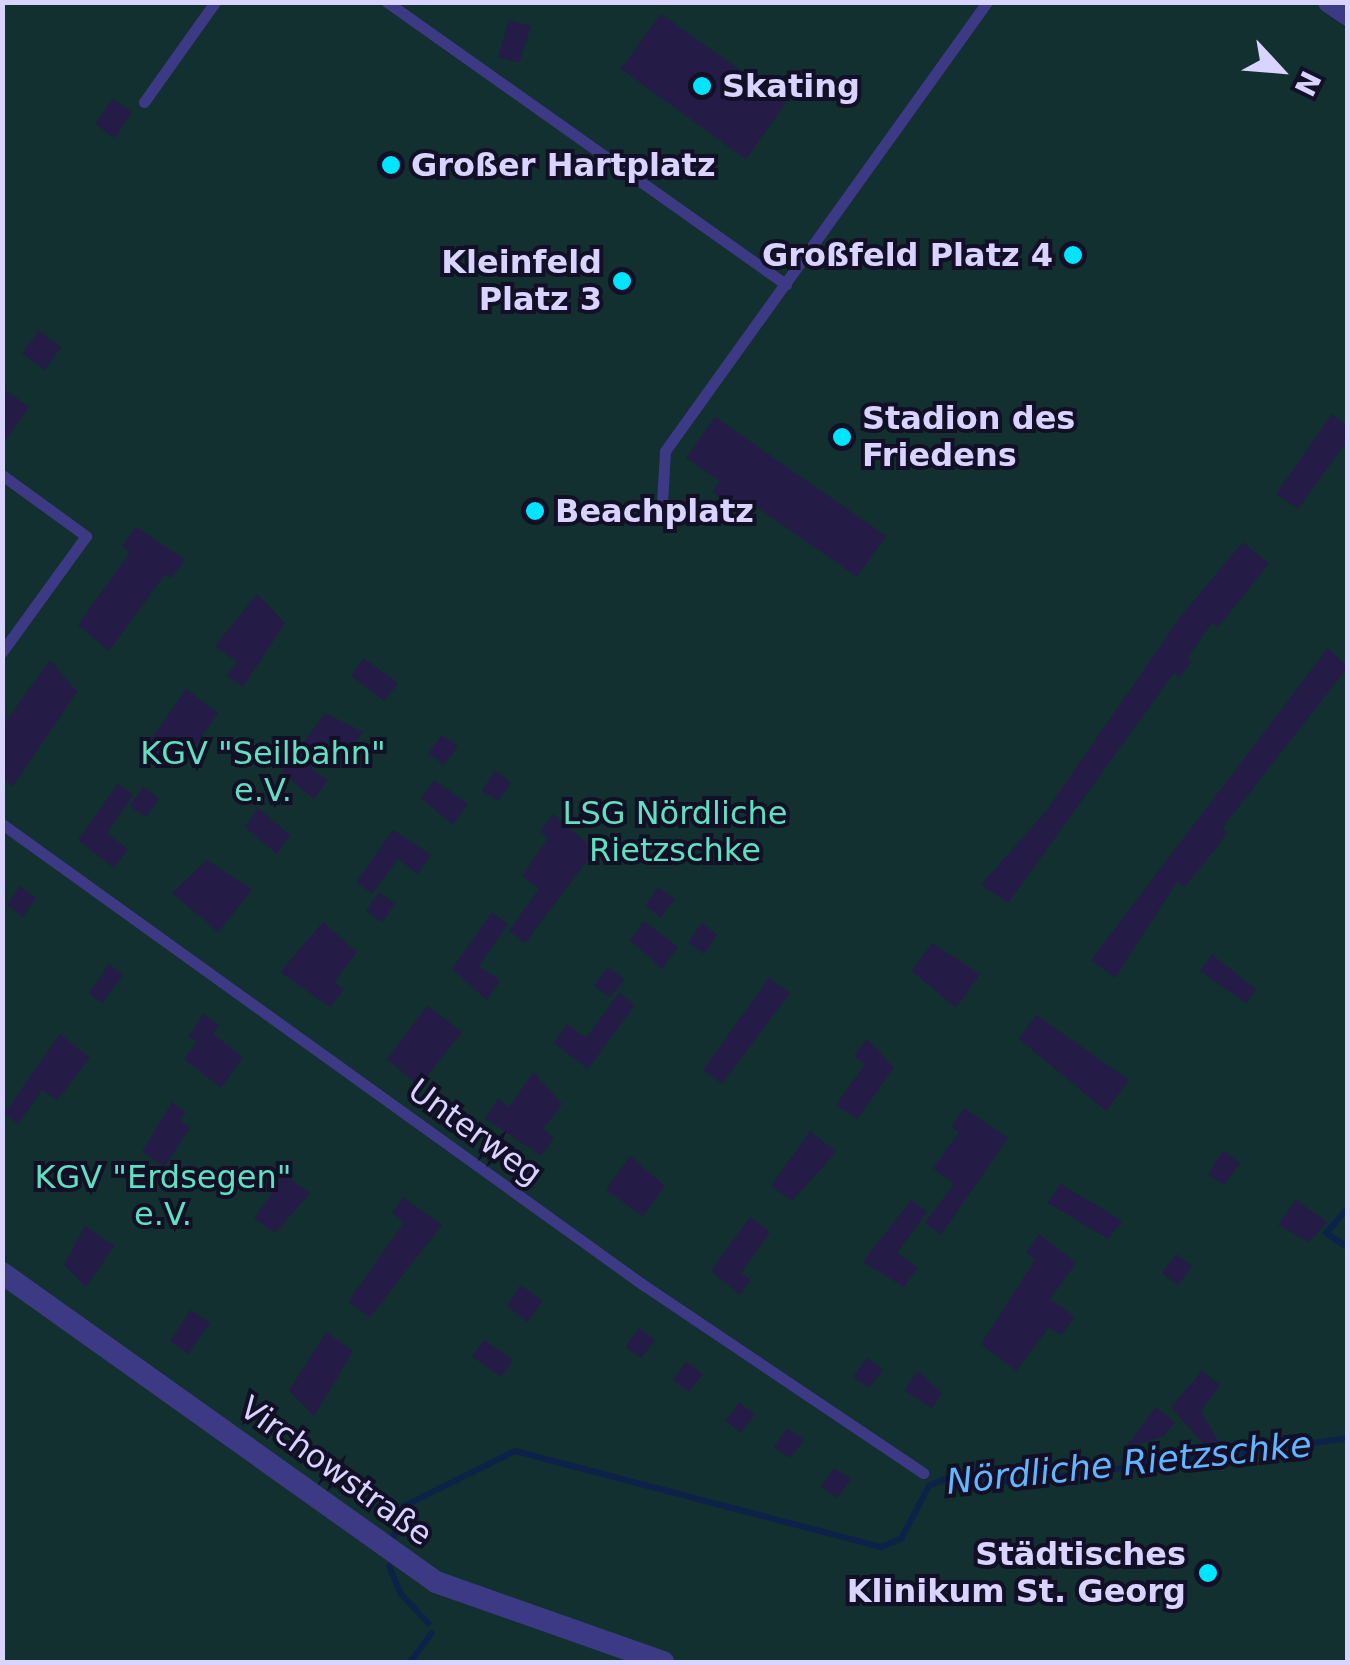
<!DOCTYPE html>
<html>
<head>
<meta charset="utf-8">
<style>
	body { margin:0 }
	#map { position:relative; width:1350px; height:1665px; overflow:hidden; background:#130f26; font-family:"DejaVu Sans",sans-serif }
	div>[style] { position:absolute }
	.green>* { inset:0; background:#12302f }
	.stream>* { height:6px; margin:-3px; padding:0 3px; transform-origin:3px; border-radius:3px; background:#0c2248 }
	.building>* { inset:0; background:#241b47 }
	.service>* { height:11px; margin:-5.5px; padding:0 5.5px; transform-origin:5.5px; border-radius:5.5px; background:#3d3a85 }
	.minor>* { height:22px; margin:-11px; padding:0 11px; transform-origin:11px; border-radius:11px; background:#3d3a85 }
	.dots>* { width:28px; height:28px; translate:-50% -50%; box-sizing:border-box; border:5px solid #130f26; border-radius:50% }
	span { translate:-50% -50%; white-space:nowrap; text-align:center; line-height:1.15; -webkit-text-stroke:8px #130f26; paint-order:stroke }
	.poi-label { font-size:32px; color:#d9d4ff; font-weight:700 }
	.left { translate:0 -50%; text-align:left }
	.right { translate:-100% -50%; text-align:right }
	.park-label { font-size:32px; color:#5fe0c0 }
	.street-label { font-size:32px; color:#d9d4ff }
	.water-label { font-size:35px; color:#62b6ff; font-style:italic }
	.frame { position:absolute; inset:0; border:5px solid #d9d4ff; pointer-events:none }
	.north { position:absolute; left:1230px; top:20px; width:100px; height:100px; -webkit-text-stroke:8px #130f26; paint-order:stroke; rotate:116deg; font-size:28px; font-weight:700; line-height:40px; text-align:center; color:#d9d4ff }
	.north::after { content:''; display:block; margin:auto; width:35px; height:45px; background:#d9d4ff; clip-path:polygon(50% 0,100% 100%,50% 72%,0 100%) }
</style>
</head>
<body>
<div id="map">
	<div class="green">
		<i style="clip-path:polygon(3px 3px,1347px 3px,1347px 1662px,3px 1662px)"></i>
	</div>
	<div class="stream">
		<i style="left:1348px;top:1208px;width:33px;rotate:131deg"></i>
		<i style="left:1326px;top:1233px;width:27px;rotate:34deg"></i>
		<i style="left:393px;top:1538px;width:34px;rotate:-71deg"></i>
		<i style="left:404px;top:1506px;width:124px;rotate:-26.4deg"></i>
		<i style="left:515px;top:1451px;width:378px;rotate:14.7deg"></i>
		<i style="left:881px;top:1547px;width:22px;rotate:-22deg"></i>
		<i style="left:901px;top:1539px;width:60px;rotate:-62.2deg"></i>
		<i style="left:929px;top:1486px;width:17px;rotate:-24deg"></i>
		<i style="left:945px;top:1479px;width:71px;rotate:2.4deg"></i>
		<i style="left:1016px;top:1482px;width:335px;rotate:-7.5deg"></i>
		<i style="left:389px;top:1566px;width:30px;rotate:67deg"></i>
		<i style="left:401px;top:1594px;width:40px;rotate:47deg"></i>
		<i style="left:410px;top:1662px;width:36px;rotate:-53deg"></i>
	</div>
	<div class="building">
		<i style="clip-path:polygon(661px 14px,786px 103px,746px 159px,621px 69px)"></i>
		<i style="clip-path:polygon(509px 20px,531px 26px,519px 63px,498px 57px)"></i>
		<i style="clip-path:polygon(113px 99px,132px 112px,115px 138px,95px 124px)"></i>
		<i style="clip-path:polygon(39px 331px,61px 347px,45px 370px,22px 353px)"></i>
		<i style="clip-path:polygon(2px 388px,29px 407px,2px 445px)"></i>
		<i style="clip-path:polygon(1332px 414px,1348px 426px,1348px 440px,1298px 509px,1276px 494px)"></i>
		<i style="clip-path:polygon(715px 417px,886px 536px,857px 577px,748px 501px,740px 512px,712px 492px,720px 481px,686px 458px)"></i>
		<i style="clip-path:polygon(136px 527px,185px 560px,171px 578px,165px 574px,109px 651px,78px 625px,130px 552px,122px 546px)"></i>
		<i style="clip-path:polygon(1243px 542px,1269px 564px,1218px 627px,1212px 623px,1187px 658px,1192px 661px,1180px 677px,1174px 673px,1008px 903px,981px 885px,1047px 810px,1181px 616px)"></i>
		<i style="clip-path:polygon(257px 594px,285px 623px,243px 687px,227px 676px,237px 662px,215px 646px)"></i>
		<i style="clip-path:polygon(1328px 648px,1348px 667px,1222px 828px,1227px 832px,1217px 847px,1184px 887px,1177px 882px,1115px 978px,1091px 960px)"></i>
		<i style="clip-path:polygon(364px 658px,398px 683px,384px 701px,351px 676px)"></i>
		<i style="clip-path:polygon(50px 660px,77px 692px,13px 786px,2px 779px,2px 727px)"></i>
		<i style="clip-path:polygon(186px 689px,218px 713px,180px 768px,164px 755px,158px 764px,142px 752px)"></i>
		<i style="clip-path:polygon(325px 713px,363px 732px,349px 751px,331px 738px,310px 768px,328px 780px,314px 799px,282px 772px)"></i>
		<i style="clip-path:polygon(442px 735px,458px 746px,444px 765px,428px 753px)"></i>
		<i style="clip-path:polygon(495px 771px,511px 783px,498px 801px,482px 790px)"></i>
		<i style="clip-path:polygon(434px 780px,468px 804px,453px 825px,421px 798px)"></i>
		<i style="clip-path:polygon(118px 784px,133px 795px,107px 833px,128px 849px,114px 868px,78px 840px)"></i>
		<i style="clip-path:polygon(143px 787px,159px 799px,146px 817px,130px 806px)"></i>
		<i style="clip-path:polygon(258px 808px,290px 835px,277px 854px,245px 827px)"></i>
		<i style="clip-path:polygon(553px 814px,595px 850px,525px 943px,509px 931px,539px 889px,522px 876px,548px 838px,540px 832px)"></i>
		<i style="clip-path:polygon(393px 830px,431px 855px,418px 874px,398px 859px,372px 894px,356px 882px)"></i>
		<i style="clip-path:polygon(207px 860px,252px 890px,218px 932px,172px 893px)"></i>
		<i style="clip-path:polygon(20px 886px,36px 898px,23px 917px,7px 905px)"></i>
		<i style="clip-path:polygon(658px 887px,675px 899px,661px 917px,645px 906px)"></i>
		<i style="clip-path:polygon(379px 892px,395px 904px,382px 922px,366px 911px)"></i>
		<i style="clip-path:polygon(492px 912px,508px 924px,479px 966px,500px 981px,487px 1000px,452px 969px)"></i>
		<i style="clip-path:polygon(644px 921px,678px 947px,662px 969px,630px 940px)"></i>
		<i style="clip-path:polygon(323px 922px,357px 952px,334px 982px,344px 989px,330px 1007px,280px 972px)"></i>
		<i style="clip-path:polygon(702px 923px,717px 935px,704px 954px,688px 942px)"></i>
		<i style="clip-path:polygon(932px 943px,980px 974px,956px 1008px,912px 971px)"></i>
		<i style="clip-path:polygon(1212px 955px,1256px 989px,1246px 1003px,1200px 971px)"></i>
		<i style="clip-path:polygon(109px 964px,123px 975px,102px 1003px,89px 993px)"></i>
		<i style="clip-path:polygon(608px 967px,624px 979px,610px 997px,594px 986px)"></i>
		<i style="clip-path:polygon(769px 978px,790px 993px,722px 1084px,703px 1070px)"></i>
		<i style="clip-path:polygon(619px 993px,635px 1005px,588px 1069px,554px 1043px,567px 1024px,586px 1038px)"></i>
		<i style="clip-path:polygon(427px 1006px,462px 1032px,419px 1086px,387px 1059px)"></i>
		<i style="clip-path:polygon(203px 1014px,219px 1026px,213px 1034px,243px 1057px,221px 1088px,184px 1059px,197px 1042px,189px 1036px)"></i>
		<i style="clip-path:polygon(1036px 1015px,1129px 1080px,1106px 1111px,1019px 1039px)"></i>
		<i style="clip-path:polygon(60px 1034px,90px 1058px,57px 1100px,42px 1090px,18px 1124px,4px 1114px)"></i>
		<i style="clip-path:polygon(867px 1039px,894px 1068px,857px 1119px,836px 1105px,865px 1064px,854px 1056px)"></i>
		<i style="clip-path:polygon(534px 1072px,562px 1104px,543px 1129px,554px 1138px,541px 1156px,485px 1118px,498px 1099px,509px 1107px)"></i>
		<i style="clip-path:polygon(172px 1102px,186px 1112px,180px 1120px,190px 1128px,164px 1167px,142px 1152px)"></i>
		<i style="clip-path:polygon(964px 1108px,1008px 1138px,941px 1235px,925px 1223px,954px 1184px,933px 1168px,959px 1132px,951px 1126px)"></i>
		<i style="clip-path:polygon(810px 1131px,836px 1152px,792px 1201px,771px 1186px)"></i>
		<i style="clip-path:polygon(1223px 1151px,1240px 1163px,1224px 1185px,1208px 1174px)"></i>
		<i style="clip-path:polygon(630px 1156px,665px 1186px,643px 1216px,606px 1190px)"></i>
		<i style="clip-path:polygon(284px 1175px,310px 1193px,275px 1233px,254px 1219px)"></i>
		<i style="clip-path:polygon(1061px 1184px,1122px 1221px,1108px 1239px,1048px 1203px)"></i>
		<i style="clip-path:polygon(403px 1197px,442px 1225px,370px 1317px,348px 1302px,404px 1222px,392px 1213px)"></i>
		<i style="clip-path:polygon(911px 1200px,927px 1212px,897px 1253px,918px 1268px,904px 1287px,863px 1262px)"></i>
		<i style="clip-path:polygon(1296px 1200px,1327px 1222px,1309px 1242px,1278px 1225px)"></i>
		<i style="clip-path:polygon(750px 1217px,770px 1232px,741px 1273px,751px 1280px,740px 1295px,711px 1271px)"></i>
		<i style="clip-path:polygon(85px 1226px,114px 1246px,86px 1287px,64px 1265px)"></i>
		<i style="clip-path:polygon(1039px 1234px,1076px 1263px,1050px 1299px,1075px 1317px,1061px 1335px,1049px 1327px,1016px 1371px,981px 1344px,1035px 1260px,1026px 1253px)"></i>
		<i style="clip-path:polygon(1176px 1254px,1192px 1266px,1178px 1285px,1162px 1273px)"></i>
		<i style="clip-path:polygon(520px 1285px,543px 1301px,527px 1322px,507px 1306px)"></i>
		<i style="clip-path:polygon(191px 1310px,210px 1323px,188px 1354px,170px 1341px)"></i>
		<i style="clip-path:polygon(639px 1328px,655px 1340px,641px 1358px,625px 1347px)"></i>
		<i style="clip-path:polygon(326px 1332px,353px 1351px,314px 1416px,289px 1391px)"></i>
		<i style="clip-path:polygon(484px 1340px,513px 1360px,501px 1377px,472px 1356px)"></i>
		<i style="clip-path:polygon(867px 1358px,883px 1370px,869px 1388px,853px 1377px)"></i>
		<i style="clip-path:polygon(686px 1362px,703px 1374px,689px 1392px,673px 1380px)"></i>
		<i style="clip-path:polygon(918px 1371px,942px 1393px,932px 1408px,904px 1390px)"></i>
		<i style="clip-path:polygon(1202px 1371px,1220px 1385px,1201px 1411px,1226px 1455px,1218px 1461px,1171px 1407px)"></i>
		<i style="clip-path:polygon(739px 1403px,755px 1414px,741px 1433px,725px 1421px)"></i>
		<i style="clip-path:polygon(1156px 1407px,1175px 1422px,1164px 1436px,1125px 1448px)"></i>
		<i style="clip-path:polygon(787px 1428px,804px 1440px,790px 1458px,774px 1447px)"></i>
		<i style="clip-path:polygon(834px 1468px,851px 1479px,837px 1498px,821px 1486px)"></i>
	</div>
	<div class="service">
		<i style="left:387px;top:2px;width:489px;rotate:35.3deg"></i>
		<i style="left:144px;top:102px;width:123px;rotate:-54.6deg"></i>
		<i style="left:2px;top:475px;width:104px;rotate:36deg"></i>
		<i style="left:86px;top:536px;width:143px;rotate:125.9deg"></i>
		<i style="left:661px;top:519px;width:68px;rotate:-86.6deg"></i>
		<i style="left:665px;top:451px;width:553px;rotate:-54.35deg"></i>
		<i style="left:2px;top:824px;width:788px;rotate:35.71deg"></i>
		<i style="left:642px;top:1284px;width:339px;rotate:33.9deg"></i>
	</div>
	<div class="minor">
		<i style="left:1329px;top:2px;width:23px;rotate:34deg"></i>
		<i style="left:2px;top:1273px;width:533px;rotate:35.45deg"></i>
		<i style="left:436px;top:1582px;width:241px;rotate:19.4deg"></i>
	</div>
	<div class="dots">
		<i style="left:702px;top:86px;background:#00e5ff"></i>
		<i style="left:391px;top:165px;background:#00e5ff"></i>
		<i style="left:1073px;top:255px;background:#00e5ff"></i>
		<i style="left:622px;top:281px;background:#00e5ff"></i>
		<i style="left:842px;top:437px;background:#00e5ff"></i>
		<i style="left:535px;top:511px;background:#00e5ff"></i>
		<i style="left:1208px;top:1573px;background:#00e5ff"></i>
	</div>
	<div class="poi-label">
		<span class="left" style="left:722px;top:86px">Skating</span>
		<span class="left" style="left:411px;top:165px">Großer Hartplatz</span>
		<span class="right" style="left:1053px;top:255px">Großfeld Platz 4</span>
		<span class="right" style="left:602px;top:281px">Kleinfeld<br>Platz 3</span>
		<span class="left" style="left:862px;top:437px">Stadion des<br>Friedens</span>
		<span class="left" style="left:555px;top:511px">Beachplatz</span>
		<span class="right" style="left:1186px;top:1573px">Städtisches<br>Klinikum St. Georg</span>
	</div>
	<div class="park-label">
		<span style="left:263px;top:772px">KGV "Seilbahn"<br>e.V.</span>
		<span style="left:675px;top:832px">LSG Nördliche<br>Rietzschke</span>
		<span style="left:163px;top:1196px">KGV "Erdsegen"<br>e.V.</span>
	</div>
	<div class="street-label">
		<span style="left:475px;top:1132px;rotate:36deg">Unterweg</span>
		<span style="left:336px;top:1471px;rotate:36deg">Virchowstraße</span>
	</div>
	<div class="water-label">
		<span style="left:1129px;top:1463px;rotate:-6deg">Nördliche Rietzschke</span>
	</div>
	<div class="frame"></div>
	<div class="north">N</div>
</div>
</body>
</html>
